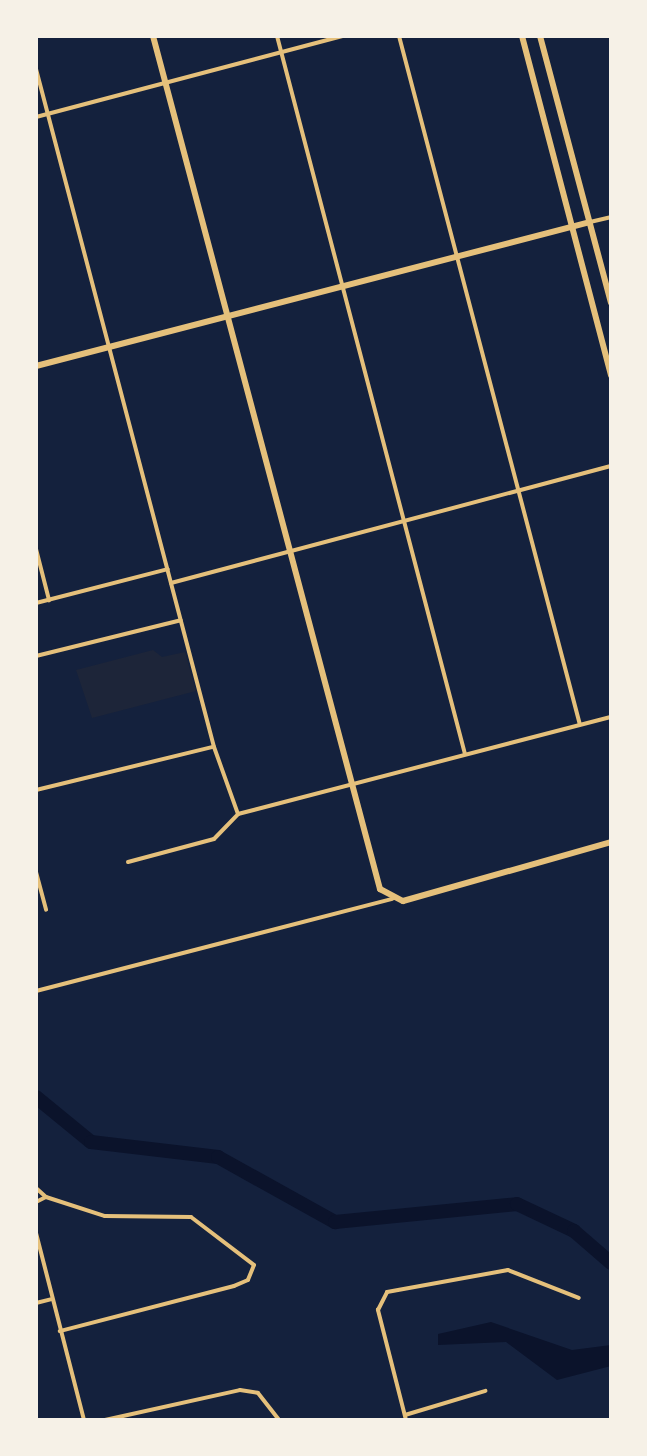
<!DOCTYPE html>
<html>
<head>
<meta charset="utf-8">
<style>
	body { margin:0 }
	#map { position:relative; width:647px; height:1456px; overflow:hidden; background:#14213d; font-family:Arial,sans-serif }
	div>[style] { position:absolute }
	.green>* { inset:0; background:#1d2539 }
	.water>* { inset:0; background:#0b132b }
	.river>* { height:14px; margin:-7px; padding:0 7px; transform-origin:7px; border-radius:7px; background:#0b132b }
	.minor>* { height:4px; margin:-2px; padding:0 2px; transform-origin:2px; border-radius:2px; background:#e5c07b }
	.tertiary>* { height:6px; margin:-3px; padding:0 3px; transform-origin:3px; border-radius:3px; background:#e5c07b }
	.secondary>* { height:6px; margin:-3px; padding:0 3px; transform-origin:3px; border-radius:3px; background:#e5c07b }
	span { translate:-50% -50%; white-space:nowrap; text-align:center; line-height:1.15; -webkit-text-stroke:7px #f6f1e7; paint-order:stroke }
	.frame { position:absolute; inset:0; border:38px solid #f6f1e7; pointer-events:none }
</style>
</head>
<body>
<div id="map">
	<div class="green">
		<i style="clip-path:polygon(153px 650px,162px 657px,185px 652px,196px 691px,92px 718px,76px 670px)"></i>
	</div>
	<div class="water">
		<i style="clip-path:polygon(491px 1322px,572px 1350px,611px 1345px,611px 1366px,557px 1380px,506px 1342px,438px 1345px,438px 1334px)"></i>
	</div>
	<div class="river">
		<i style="left:36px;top:1097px;width:71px;rotate:39.3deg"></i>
		<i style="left:91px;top:1142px;width:128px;rotate:6.7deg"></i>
		<i style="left:218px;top:1157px;width:134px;rotate:29.1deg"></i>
		<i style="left:335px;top:1222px;width:183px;rotate:-5.6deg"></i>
		<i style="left:517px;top:1204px;width:63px;rotate:25.3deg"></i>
		<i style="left:574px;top:1231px;width:49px;rotate:40.9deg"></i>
	</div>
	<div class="minor">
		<i style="left:277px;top:36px;width:742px;rotate:75.33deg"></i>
		<i style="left:399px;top:36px;width:712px;rotate:75.28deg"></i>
		<i style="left:36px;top:69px;width:701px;rotate:75.29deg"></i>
		<i style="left:214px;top:747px;width:71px;rotate:70.3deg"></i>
		<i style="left:36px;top:117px;width:317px;rotate:-14.8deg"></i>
		<i style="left:590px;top:222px;width:22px;rotate:-13deg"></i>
		<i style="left:36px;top:549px;width:53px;rotate:75.7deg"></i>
		<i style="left:171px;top:583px;width:455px;rotate:-14.9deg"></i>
		<i style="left:36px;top:603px;width:136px;rotate:-14.4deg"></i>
		<i style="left:36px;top:656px;width:149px;rotate:-13.9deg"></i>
		<i style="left:36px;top:790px;width:182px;rotate:-13.7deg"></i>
		<i style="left:238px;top:814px;width:385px;rotate:-14.6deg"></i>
		<i style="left:128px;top:862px;width:89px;rotate:-15deg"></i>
		<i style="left:214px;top:839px;width:35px;rotate:-46deg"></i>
		<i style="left:36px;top:872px;width:39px;rotate:75deg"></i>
		<i style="left:36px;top:991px;width:368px;rotate:-14.5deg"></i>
		<i style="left:36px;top:1188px;width:13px;rotate:42deg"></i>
		<i style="left:36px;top:1202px;width:11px;rotate:-27deg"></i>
		<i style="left:46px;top:1197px;width:62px;rotate:17.9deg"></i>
		<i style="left:105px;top:1216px;width:86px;rotate:0.7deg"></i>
		<i style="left:191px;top:1217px;width:79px;rotate:37.3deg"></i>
		<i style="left:254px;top:1265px;width:16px;rotate:112deg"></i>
		<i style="left:248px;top:1280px;width:15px;rotate:157deg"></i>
		<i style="left:234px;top:1286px;width:180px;rotate:165.5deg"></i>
		<i style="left:36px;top:1233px;width:193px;rotate:75.6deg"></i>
		<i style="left:36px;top:1303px;width:16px;rotate:-14deg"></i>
		<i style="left:405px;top:1415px;width:84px;rotate:-16.7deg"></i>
		<i style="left:105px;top:1420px;width:138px;rotate:-12.5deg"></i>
		<i style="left:240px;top:1390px;width:18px;rotate:9deg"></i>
		<i style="left:258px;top:1393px;width:34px;rotate:52deg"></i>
		<i style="left:406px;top:1420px;width:114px;rotate:-104.3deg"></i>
		<i style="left:378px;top:1310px;width:20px;rotate:-63deg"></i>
		<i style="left:387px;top:1292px;width:123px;rotate:-10.3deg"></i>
		<i style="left:508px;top:1270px;width:76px;rotate:21.5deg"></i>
	</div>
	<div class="tertiary">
		<i style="left:153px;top:36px;width:883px;rotate:75.1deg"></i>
		<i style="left:380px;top:889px;width:26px;rotate:28deg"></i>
		<i style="left:403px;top:901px;width:216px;rotate:-15.8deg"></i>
		<i style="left:36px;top:366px;width:572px;rotate:-14.57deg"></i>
	</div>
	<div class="secondary">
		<i style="left:522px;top:36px;width:351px;rotate:75.3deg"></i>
		<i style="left:540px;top:36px;width:276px;rotate:75.1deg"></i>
	</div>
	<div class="frame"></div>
</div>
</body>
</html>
